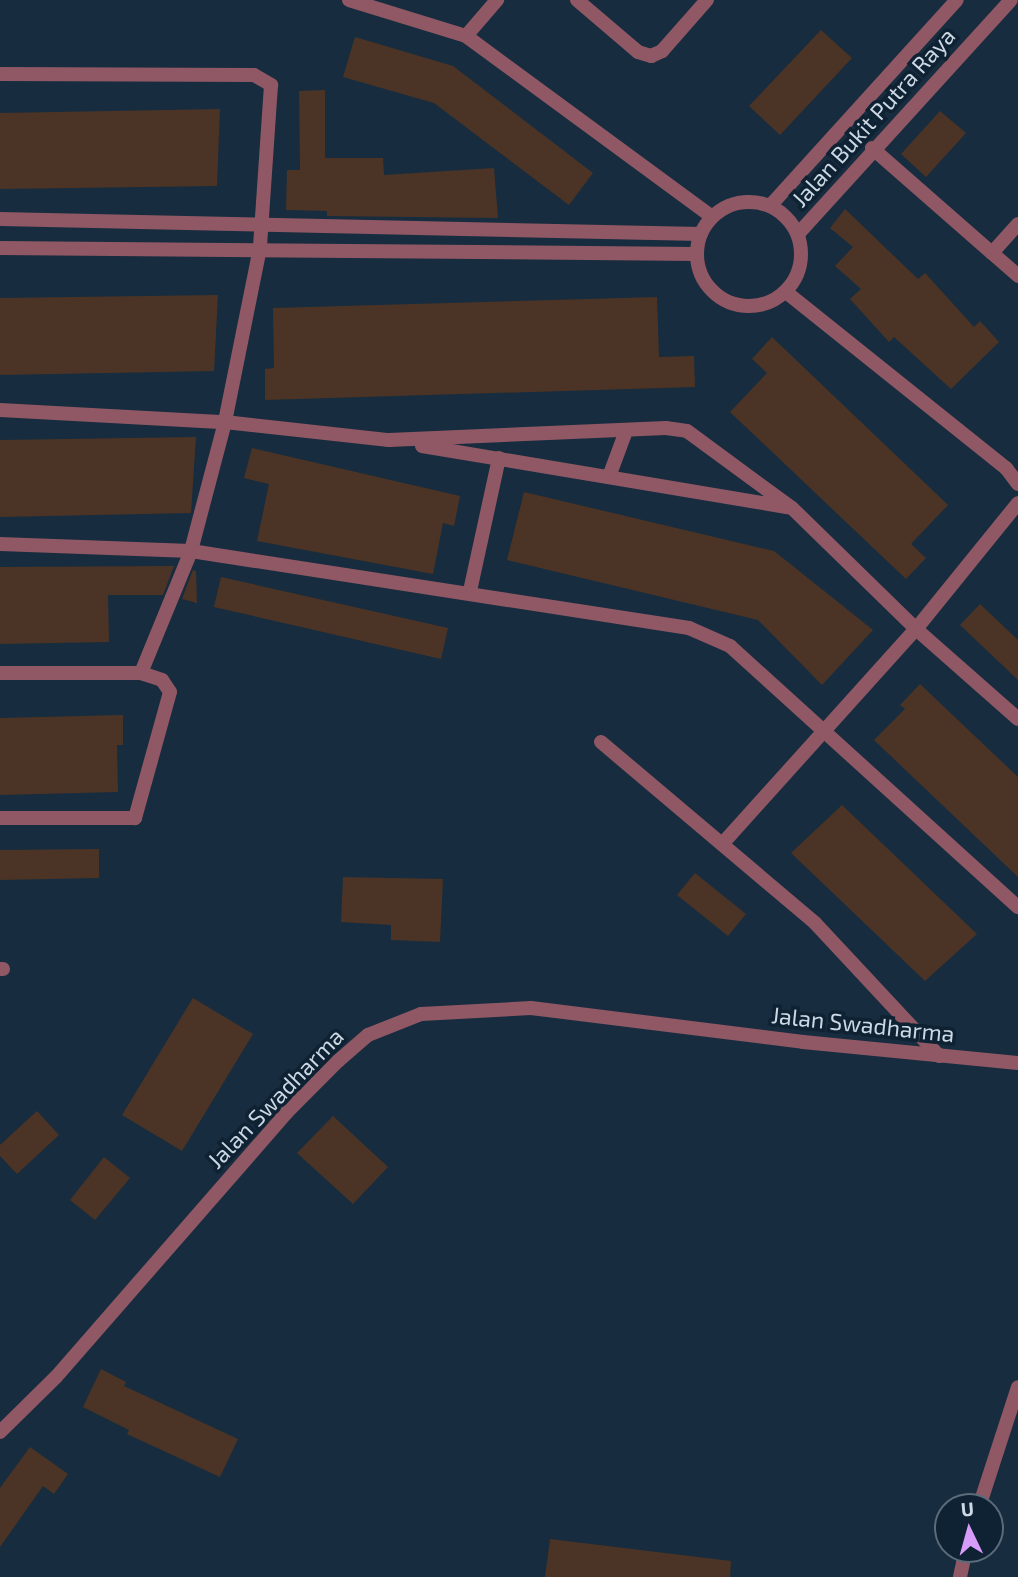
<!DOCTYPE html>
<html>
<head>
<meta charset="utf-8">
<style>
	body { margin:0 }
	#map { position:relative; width:1018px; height:1577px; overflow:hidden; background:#172c3e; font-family:"Exo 2",sans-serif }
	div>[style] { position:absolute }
	.building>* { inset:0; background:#4b3425 }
	.service>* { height:14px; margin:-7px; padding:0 7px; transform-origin:7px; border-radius:7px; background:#905864 }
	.minor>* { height:14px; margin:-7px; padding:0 7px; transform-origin:7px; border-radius:7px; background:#905864 }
	.minor>.ring { margin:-7px; padding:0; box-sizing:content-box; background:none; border:14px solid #905864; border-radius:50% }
	span { translate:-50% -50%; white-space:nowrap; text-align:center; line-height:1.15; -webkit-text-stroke:7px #0e2233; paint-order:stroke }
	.street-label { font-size:23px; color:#ccd8e4 }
	.north { position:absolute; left:934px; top:1493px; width:70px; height:70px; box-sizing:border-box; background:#0e2233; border:2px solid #5a6b7a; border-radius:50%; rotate:355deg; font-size:19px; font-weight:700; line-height:28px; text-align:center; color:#ccd8e4 }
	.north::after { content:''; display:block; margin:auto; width:24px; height:32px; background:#d79bf9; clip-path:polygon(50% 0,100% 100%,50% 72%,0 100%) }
</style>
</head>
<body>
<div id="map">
	<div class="building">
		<i style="clip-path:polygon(821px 30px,852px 58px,780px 135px,749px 106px)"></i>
		<i style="clip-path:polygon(355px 37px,453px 66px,593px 173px,569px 205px,434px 103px,343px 77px)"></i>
		<i style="clip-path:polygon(325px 90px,325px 158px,383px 158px,384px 175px,494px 168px,498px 218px,327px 216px,327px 211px,286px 210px,287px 170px,300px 170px,299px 91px)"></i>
		<i style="clip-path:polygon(220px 109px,217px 186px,0 189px,0 113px)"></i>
		<i style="clip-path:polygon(940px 111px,966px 133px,926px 177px,901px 154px)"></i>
		<i style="clip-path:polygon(845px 209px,918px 279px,925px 273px,974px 327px,980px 321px,999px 342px,951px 389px,894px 337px,889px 342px,850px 299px,861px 289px,835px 266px,853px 247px,830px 228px)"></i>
		<i style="clip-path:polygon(218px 295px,214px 371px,0 375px,0 298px)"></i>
		<i style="clip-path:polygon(657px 297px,659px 357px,694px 356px,695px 387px,265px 400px,265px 369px,274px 368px,273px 308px)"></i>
		<i style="clip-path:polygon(772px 337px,948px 505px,911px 544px,926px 558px,906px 579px,730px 412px,767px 373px,752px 359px)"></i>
		<i style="clip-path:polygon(196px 437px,191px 513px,0 517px,0 440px)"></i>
		<i style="clip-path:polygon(252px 448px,460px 496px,454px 526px,443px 523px,433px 574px,257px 541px,269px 484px,244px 478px)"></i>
		<i style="clip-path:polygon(524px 492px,774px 551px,873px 630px,822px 685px,758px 620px,507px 560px)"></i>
		<i style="clip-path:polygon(174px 566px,163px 595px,108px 595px,109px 642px,0 644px,0 567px)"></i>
		<i style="clip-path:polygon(193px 570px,196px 571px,197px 603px,182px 599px)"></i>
		<i style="clip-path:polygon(221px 577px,448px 628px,441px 659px,214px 607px)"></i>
		<i style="clip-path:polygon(980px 604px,1018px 640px,1018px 680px,960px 625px)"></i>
		<i style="clip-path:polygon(920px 684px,1018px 777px,1018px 877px,874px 740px,905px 709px,900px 705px)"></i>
		<i style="clip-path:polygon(123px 715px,123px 745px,117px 745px,118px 792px,0 795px,0 718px)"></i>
		<i style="clip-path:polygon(842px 805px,977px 934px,925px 981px,791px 853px)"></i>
		<i style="clip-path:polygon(99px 849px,99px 878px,0 880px,0 850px)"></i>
		<i style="clip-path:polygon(695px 873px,746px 914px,728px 936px,677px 895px)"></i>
		<i style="clip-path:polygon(343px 877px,443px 879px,440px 942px,391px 940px,391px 925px,341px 922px)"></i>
		<i style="clip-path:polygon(193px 998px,253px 1034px,182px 1151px,122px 1115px)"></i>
		<i style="clip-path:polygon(37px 1111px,59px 1135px,17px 1174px,0 1156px,0 1145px)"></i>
		<i style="clip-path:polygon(333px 1116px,388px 1167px,353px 1204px,297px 1153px)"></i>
		<i style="clip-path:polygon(104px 1157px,130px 1178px,95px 1220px,70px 1200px)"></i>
		<i style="clip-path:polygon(101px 1369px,126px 1382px,124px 1386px,238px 1439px,220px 1477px,127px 1434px,129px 1430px,83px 1407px)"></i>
		<i style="clip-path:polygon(30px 1447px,68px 1474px,54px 1494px,43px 1486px,0 1547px,0 1488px)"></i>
		<i style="clip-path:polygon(550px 1539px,731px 1561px,730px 1577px,545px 1577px)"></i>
	</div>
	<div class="service">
		<i style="left:979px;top:1507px;width:126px;rotate:-72deg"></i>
		<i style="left:960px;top:1577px;width:29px;rotate:-78deg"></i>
	</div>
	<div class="minor">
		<i style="left:349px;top:0;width:122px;rotate:17.1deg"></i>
		<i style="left:466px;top:36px;width:305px;rotate:36.3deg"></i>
		<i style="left:577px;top:0;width:80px;rotate:40.4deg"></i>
		<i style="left:638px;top:52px;width:14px;rotate:17deg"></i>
		<i style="left:651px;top:56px;width:12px;rotate:-24deg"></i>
		<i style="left:662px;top:51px;width:68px;rotate:-48.6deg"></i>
		<i style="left:466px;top:36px;width:48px;rotate:-49.3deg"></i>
		<i style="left:0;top:74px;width:254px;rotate:0.2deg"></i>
		<i style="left:254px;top:75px;width:20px;rotate:30deg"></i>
		<i style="left:271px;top:85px;width:163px;rotate:93.9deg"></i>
		<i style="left:260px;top:248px;width:177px;rotate:101.4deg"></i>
		<i style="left:225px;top:422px;width:133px;rotate:104.8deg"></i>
		<i style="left:191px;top:551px;width:132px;rotate:112.3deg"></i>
		<i style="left:872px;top:148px;width:159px;rotate:41.2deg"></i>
		<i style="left:992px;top:253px;width:39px;rotate:-48deg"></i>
		<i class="ring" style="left:697px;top:202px;width:90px;height:90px"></i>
		<i style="left:770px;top:206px;width:278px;rotate:-47.8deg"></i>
		<i style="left:0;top:219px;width:701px;rotate:1.23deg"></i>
		<i style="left:798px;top:234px;width:316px;rotate:-47.7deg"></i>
		<i style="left:0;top:248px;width:696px;rotate:0.49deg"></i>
		<i style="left:992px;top:253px;width:35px;rotate:41deg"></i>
		<i style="left:786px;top:292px;width:282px;rotate:38.7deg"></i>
		<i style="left:1006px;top:468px;width:20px;rotate:53deg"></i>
		<i style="left:0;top:410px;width:225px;rotate:3.1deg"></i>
		<i style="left:225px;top:422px;width:165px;rotate:6.3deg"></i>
		<i style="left:389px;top:440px;width:277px;rotate:-2.5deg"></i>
		<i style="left:666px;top:428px;width:21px;rotate:8deg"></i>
		<i style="left:687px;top:431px;width:130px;rotate:36.3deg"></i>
		<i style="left:792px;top:508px;width:173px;rotate:44.3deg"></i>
		<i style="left:916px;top:629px;width:136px;rotate:41.4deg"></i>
		<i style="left:422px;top:446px;width:371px;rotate:9.5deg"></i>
		<i style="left:610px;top:474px;width:46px;rotate:-69.6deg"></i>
		<i style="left:0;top:544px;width:191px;rotate:2.1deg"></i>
		<i style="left:191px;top:551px;width:504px;rotate:8.79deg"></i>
		<i style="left:689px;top:628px;width:45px;rotate:23.7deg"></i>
		<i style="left:730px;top:646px;width:389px;rotate:42.2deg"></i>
		<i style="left:470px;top:591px;width:136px;rotate:-77.7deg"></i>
		<i style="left:0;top:673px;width:141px"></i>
		<i style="left:141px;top:673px;width:22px;rotate:18deg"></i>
		<i style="left:162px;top:680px;width:14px;rotate:56deg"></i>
		<i style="left:170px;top:692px;width:131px;rotate:105.5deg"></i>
		<i style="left:135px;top:818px;width:135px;rotate:180deg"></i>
		<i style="left:601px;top:742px;width:280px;rotate:40.2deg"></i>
		<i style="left:815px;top:923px;width:182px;rotate:47deg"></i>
		<i style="left:724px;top:842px;width:287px;rotate:-48deg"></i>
		<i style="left:916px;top:629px;width:162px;rotate:-51deg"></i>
		<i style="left:0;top:969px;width:3px"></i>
		<i style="left:0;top:1432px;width:78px;rotate:-44.5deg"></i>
		<i style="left:56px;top:1377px;width:350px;rotate:-48.9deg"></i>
		<i style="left:286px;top:1113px;width:74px;rotate:-45deg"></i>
		<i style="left:338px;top:1061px;width:40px;rotate:-41deg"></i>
		<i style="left:368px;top:1035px;width:57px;rotate:-21.6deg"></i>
		<i style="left:421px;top:1014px;width:110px;rotate:-3.1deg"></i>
		<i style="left:531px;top:1008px;width:274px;rotate:7.1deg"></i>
		<i style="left:803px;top:1042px;width:216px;rotate:5.6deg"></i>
	</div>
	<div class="street-label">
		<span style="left:873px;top:117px;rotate:-48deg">Jalan Bukit Putra Raya</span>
		<span style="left:863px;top:1024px;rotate:6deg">Jalan Swadharma</span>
		<span style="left:275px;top:1098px;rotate:-46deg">Jalan Swadharma</span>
	</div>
	<div class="north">U</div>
</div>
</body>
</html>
